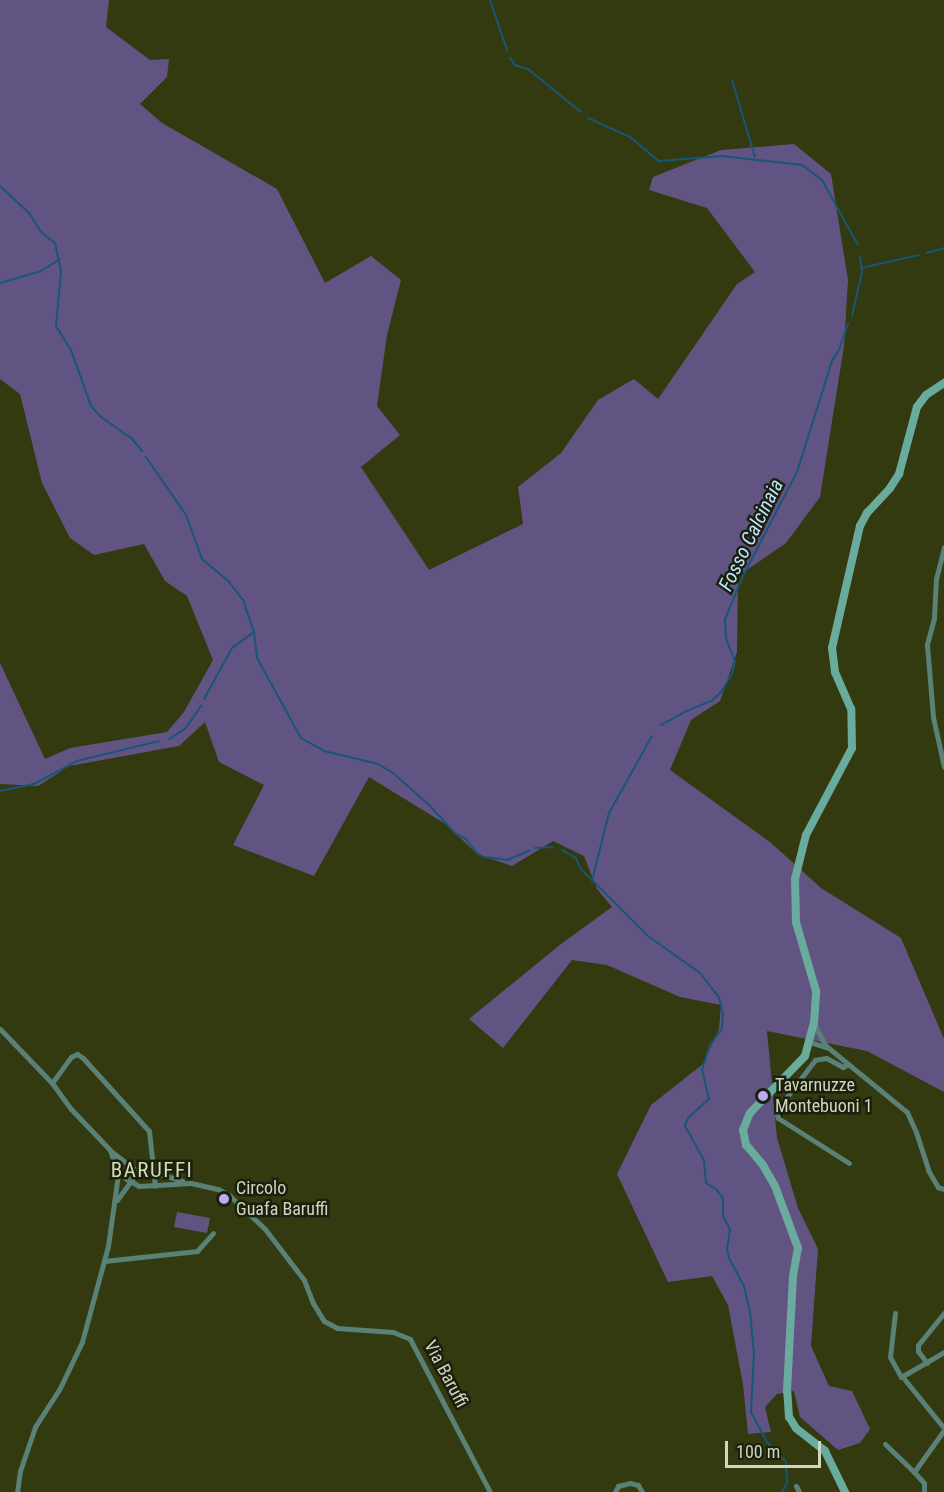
<!DOCTYPE html>
<html>
<head>
<meta charset="utf-8">
<style>
	body { margin:0 }
	#map { position:relative; width:944px; height:1492px; overflow:hidden; background:#333a0f; font-family:"Roboto Condensed",sans-serif }
	div>[style] { position:absolute }
	.green>* { inset:0; background:#625482 }
	.stream>* { height:2px; margin:-1px; padding:0 1px; transform-origin:1px; border-radius:1px; background:#175678 }
	.street>* { height:5px; margin:-2.5px; padding:0 2.5px; transform-origin:2.5px; border-radius:2.5px; background:#598177 }
	.secondary>* { height:8px; margin:-4px; padding:0 4px; transform-origin:4px; border-radius:4px; background:#69ab9c }
	.dots>* { width:16px; height:16px; translate:-50% -50%; box-sizing:border-box; border:3px solid #1b1f0d; border-radius:50% }
	span { translate:-50% -50%; white-space:nowrap; text-align:center; line-height:1.15; -webkit-text-stroke:5px #1b1f0d; paint-order:stroke }
	.poi-label { font-size:18px; color:#cfd5be }
	.left { translate:0 -50%; text-align:left }
	.street-label { font-size:18px; color:#cfd5be }
	.water-label { font-size:20px; color:#bce3fd; font-style:italic }
	.quarter-label { font-size:21px; color:#d4dfb0; letter-spacing:1.5px }
	.scale { position:absolute; left:725px; top:1441px; width:96px; height:27px; box-sizing:border-box; border:3px solid #cfd5be; border-top:0; padding-left:8px; font-size:18px; line-height:21px; white-space:nowrap; color:#cfd5be; -webkit-text-stroke:4px #1b1f0d; paint-order:stroke }
</style>
</head>
<body>
<div id="map">
	<div class="green">
		<i style="clip-path:polygon(0 0,109px 0,106px 27px,150px 60px,169px 59px,167px 77px,140px 104px,162px 123px,277px 189px,325px 283px,371px 256px,401px 280px,387px 335px,377px 406px,400px 435px,361px 467px,429px 570px,523px 524px,518px 487px,561px 453px,598px 400px,634px 379px,658px 399px,737px 284px,755px 272px,707px 208px,649px 190px,653px 177px,721px 150px,794px 144px,831px 174px,848px 280px,844px 346px,820px 497px,786px 543px,738px 576px,737px 652px,720px 701px,691px 720px,670px 770px,770px 842px,821px 888px,901px 938px,944px 1039px,944px 1092px,867px 1051px,767px 1031px,777px 1138px,798px 1208px,818px 1249px,811px 1346px,829px 1386px,852px 1391px,870px 1429px,860px 1443px,838px 1450px,800px 1417px,794px 1391px,777px 1394px,765px 1407px,771px 1432px,748px 1434px,743px 1384px,728px 1305px,712px 1276px,668px 1282px,617px 1174px,651px 1105px,703px 1064px,719px 1029px,721px 1005px,680px 997px,607px 965px,572px 960px,503px 1048px,469px 1019px,561px 944px,612px 907px,597px 889px,584px 856px,553px 841px,512px 866px,477px 854px,447px 825px,369px 777px,314px 876px,233px 845px,264px 785px,219px 762px,205px 722px,179px 746px,69px 766px,38px 786px,0 784px,0 663px,45px 759px,70px 748px,167px 732px,184px 712px,213px 660px,187px 596px,165px 581px,144px 544px,94px 555px,70px 538px,42px 483px,20px 394px,0 379px)"></i>
		<i style="clip-path:polygon(177px 1212px,210px 1218px,207px 1233px,174px 1227px)"></i>
	</div>
	<div class="stream">
		<i style="left:490px;top:0;width:53px;rotate:71.2deg"></i>
		<i style="left:510px;top:58px;width:9px;rotate:54deg"></i>
		<i style="left:515px;top:65px;width:14px;rotate:17deg"></i>
		<i style="left:528px;top:69px;width:68px;rotate:39.1deg"></i>
		<i style="left:732px;top:80px;width:80px;rotate:73.4deg"></i>
		<i style="left:588px;top:118px;width:46px;rotate:24.3deg"></i>
		<i style="left:630px;top:137px;width:38px;rotate:40deg"></i>
		<i style="left:659px;top:161px;width:63px;rotate:-4.5deg"></i>
		<i style="left:722px;top:156px;width:81px;rotate:6.4deg"></i>
		<i style="left:802px;top:165px;width:25px;rotate:37deg"></i>
		<i style="left:822px;top:180px;width:74px;rotate:61deg"></i>
		<i style="left:0;top:186px;width:40px;rotate:43deg"></i>
		<i style="left:29px;top:213px;width:24px;rotate:57deg"></i>
		<i style="left:42px;top:233px;width:16px;rotate:38deg"></i>
		<i style="left:55px;top:243px;width:30px;rotate:78deg"></i>
		<i style="left:61px;top:272px;width:54px;rotate:95.3deg"></i>
		<i style="left:56px;top:326px;width:28px;rotate:58deg"></i>
		<i style="left:71px;top:350px;width:59px;rotate:70.3deg"></i>
		<i style="left:91px;top:406px;width:15px;rotate:48deg"></i>
		<i style="left:101px;top:417px;width:38px;rotate:35deg"></i>
		<i style="left:132px;top:439px;width:16px;rotate:50deg"></i>
		<i style="left:927px;top:253px;width:18px;rotate:-16deg"></i>
		<i style="left:861px;top:268px;width:59px;rotate:-12.6deg"></i>
		<i style="left:0;top:283px;width:43px;rotate:-16.3deg"></i>
		<i style="left:41px;top:271px;width:22px;rotate:-32deg"></i>
		<i style="left:852px;top:316px;width:45px;rotate:-77.2deg"></i>
		<i style="left:862px;top:272px;width:16px;rotate:-97deg"></i>
		<i style="left:146px;top:457px;width:70px;rotate:55.4deg"></i>
		<i style="left:186px;top:515px;width:47px;rotate:70deg"></i>
		<i style="left:202px;top:559px;width:35px;rotate:40deg"></i>
		<i style="left:229px;top:582px;width:23px;rotate:52deg"></i>
		<i style="left:243px;top:600px;width:34px;rotate:71deg"></i>
		<i style="left:254px;top:632px;width:26px;rotate:83deg"></i>
		<i style="left:257px;top:658px;width:91px;rotate:61.2deg"></i>
		<i style="left:301px;top:738px;width:26px;rotate:29deg"></i>
		<i style="left:324px;top:751px;width:56px;rotate:13.5deg"></i>
		<i style="left:378px;top:764px;width:17px;rotate:31deg"></i>
		<i style="left:393px;top:773px;width:47px;rotate:41.5deg"></i>
		<i style="left:428px;top:804px;width:41px;rotate:47deg"></i>
		<i style="left:456px;top:834px;width:10px;rotate:24deg"></i>
		<i style="left:465px;top:838px;width:19px;rotate:51deg"></i>
		<i style="left:477px;top:853px;width:8px;rotate:30deg"></i>
		<i style="left:484px;top:857px;width:23px;rotate:7deg"></i>
		<i style="left:507px;top:860px;width:25px;rotate:-23deg"></i>
		<i style="left:204px;top:699px;width:58px;rotate:-61.2deg"></i>
		<i style="left:232px;top:648px;width:27px;rotate:-36deg"></i>
		<i style="left:661px;top:725px;width:26px;rotate:-29deg"></i>
		<i style="left:684px;top:712px;width:31px;rotate:-22deg"></i>
		<i style="left:713px;top:700px;width:11px;rotate:-45deg"></i>
		<i style="left:721px;top:692px;width:21px;rotate:-59deg"></i>
		<i style="left:732px;top:674px;width:13px;rotate:-77deg"></i>
		<i style="left:735px;top:661px;width:24px;rotate:-112deg"></i>
		<i style="left:726px;top:639px;width:20px;rotate:-93deg"></i>
		<i style="left:725px;top:619px;width:47px;rotate:-67.3deg"></i>
		<i style="left:743px;top:576px;width:117px;rotate:-62.6deg"></i>
		<i style="left:797px;top:472px;width:116px;rotate:-72.5deg"></i>
		<i style="left:832px;top:361px;width:13px;rotate:-58deg"></i>
		<i style="left:839px;top:350px;width:28px;rotate:-71deg"></i>
		<i style="left:169px;top:739px;width:19px;rotate:-32deg"></i>
		<i style="left:185px;top:729px;width:29px;rotate:-55deg"></i>
		<i style="left:0;top:791px;width:35px;rotate:-12deg"></i>
		<i style="left:34px;top:784px;width:49px;rotate:-28.1deg"></i>
		<i style="left:77px;top:761px;width:84px;rotate:-13.7deg"></i>
		<i style="left:535px;top:848px;width:18px;rotate:-3deg"></i>
		<i style="left:562px;top:850px;width:16px;rotate:30deg"></i>
		<i style="left:576px;top:858px;width:11px;rotate:68deg"></i>
		<i style="left:580px;top:868px;width:96px;rotate:45deg"></i>
		<i style="left:648px;top:936px;width:64px;rotate:35.4deg"></i>
		<i style="left:700px;top:973px;width:31px;rotate:52deg"></i>
		<i style="left:719px;top:997px;width:17px;rotate:77deg"></i>
		<i style="left:723px;top:1014px;width:15px;rotate:94deg"></i>
		<i style="left:722px;top:1029px;width:20px;rotate:127deg"></i>
		<i style="left:710px;top:1045px;width:25px;rotate:108deg"></i>
		<i style="left:702px;top:1069px;width:31px;rotate:77deg"></i>
		<i style="left:709px;top:1099px;width:28px;rotate:138deg"></i>
		<i style="left:688px;top:1118px;width:9px;rotate:111deg"></i>
		<i style="left:685px;top:1126px;width:39px;rotate:61deg"></i>
		<i style="left:704px;top:1160px;width:23px;rotate:85deg"></i>
		<i style="left:706px;top:1183px;width:13px;rotate:32deg"></i>
		<i style="left:717px;top:1190px;width:11px;rotate:56deg"></i>
		<i style="left:723px;top:1199px;width:17px;rotate:90deg"></i>
		<i style="left:723px;top:1216px;width:16px;rotate:63deg"></i>
		<i style="left:730px;top:1230px;width:19px;rotate:99deg"></i>
		<i style="left:727px;top:1249px;width:9px;rotate:77deg"></i>
		<i style="left:729px;top:1258px;width:32px;rotate:62deg"></i>
		<i style="left:744px;top:1286px;width:26px;rotate:77deg"></i>
		<i style="left:750px;top:1311px;width:42px;rotate:84.6deg"></i>
		<i style="left:754px;top:1353px;width:59px;rotate:92.9deg"></i>
		<i style="left:751px;top:1412px;width:34px;rotate:62deg"></i>
		<i style="left:767px;top:1442px;width:28px;rotate:46deg"></i>
		<i style="left:786px;top:1462px;width:21px;rotate:87deg"></i>
		<i style="left:787px;top:1483px;width:10px;rotate:119deg"></i>
		<i style="left:592px;top:881px;width:70px;rotate:-76deg"></i>
		<i style="left:609px;top:813px;width:88px;rotate:-60.8deg"></i>
	</div>
	<div class="street">
		<i style="left:944px;top:547px;width:33px;rotate:104deg"></i>
		<i style="left:936px;top:579px;width:39px;rotate:93deg"></i>
		<i style="left:934px;top:618px;width:28px;rotate:105deg"></i>
		<i style="left:927px;top:645px;width:72px;rotate:85.2deg"></i>
		<i style="left:933px;top:717px;width:51px;rotate:77.6deg"></i>
		<i style="left:814px;top:1024px;width:24px;rotate:62deg"></i>
		<i style="left:825px;top:1045px;width:106px;rotate:39.3deg"></i>
		<i style="left:907px;top:1112px;width:22px;rotate:66deg"></i>
		<i style="left:916px;top:1132px;width:40px;rotate:72deg"></i>
		<i style="left:928px;top:1170px;width:20px;rotate:60deg"></i>
		<i style="left:938px;top:1187px;width:6px;rotate:18deg"></i>
		<i style="left:0;top:1029px;width:75px;rotate:46.1deg"></i>
		<i style="left:52px;top:1083px;width:32px;rotate:54deg"></i>
		<i style="left:71px;top:1109px;width:57px;rotate:46.4deg"></i>
		<i style="left:110px;top:1150px;width:25px;rotate:72deg"></i>
		<i style="left:118px;top:1174px;width:73px;rotate:97.9deg"></i>
		<i style="left:108px;top:1246px;width:99px;rotate:105.2deg"></i>
		<i style="left:82px;top:1342px;width:51px;rotate:115.6deg"></i>
		<i style="left:60px;top:1388px;width:46px;rotate:122.7deg"></i>
		<i style="left:35px;top:1427px;width:46px;rotate:108.8deg"></i>
		<i style="left:20px;top:1471px;width:21px;rotate:98deg"></i>
		<i style="left:810px;top:1042px;width:19px;rotate:18deg"></i>
		<i style="left:848px;top:1064px;width:6px;rotate:149deg"></i>
		<i style="left:843px;top:1067px;width:19px;rotate:-152deg"></i>
		<i style="left:826px;top:1058px;width:11px;rotate:170deg"></i>
		<i style="left:815px;top:1060px;width:64px;rotate:127.4deg"></i>
		<i style="left:776px;top:1111px;width:7px;rotate:74deg"></i>
		<i style="left:778px;top:1118px;width:84px;rotate:32.4deg"></i>
		<i style="left:52px;top:1083px;width:32px;rotate:-54deg"></i>
		<i style="left:71px;top:1057px;width:7px;rotate:-27deg"></i>
		<i style="left:77px;top:1054px;width:7px;rotate:34deg"></i>
		<i style="left:83px;top:1058px;width:98px;rotate:47.9deg"></i>
		<i style="left:149px;top:1131px;width:55px;rotate:83.8deg"></i>
		<i style="left:112px;top:1152px;width:34px;rotate:37deg"></i>
		<i style="left:139px;top:1172px;width:28px;rotate:8deg"></i>
		<i style="left:167px;top:1176px;width:16px;rotate:18deg"></i>
		<i style="left:118px;top:1174px;width:24px;rotate:30deg"></i>
		<i style="left:139px;top:1186px;width:52px;rotate:-3.3deg"></i>
		<i style="left:191px;top:1183px;width:28px;rotate:13deg"></i>
		<i style="left:218px;top:1189px;width:14px;rotate:30deg"></i>
		<i style="left:230px;top:1196px;width:48px;rotate:43.3deg"></i>
		<i style="left:265px;top:1229px;width:64px;rotate:52.6deg"></i>
		<i style="left:304px;top:1280px;width:25px;rotate:69deg"></i>
		<i style="left:313px;top:1303px;width:21px;rotate:59deg"></i>
		<i style="left:324px;top:1321px;width:15px;rotate:28deg"></i>
		<i style="left:337px;top:1328px;width:56px;rotate:4.1deg"></i>
		<i style="left:393px;top:1332px;width:18px;rotate:22deg"></i>
		<i style="left:410px;top:1339px;width:173px;rotate:62.4deg"></i>
		<i style="left:117px;top:1200px;width:26px;rotate:-54deg"></i>
		<i style="left:132px;top:1179px;width:11px;rotate:-90deg"></i>
		<i style="left:104px;top:1261px;width:94px;rotate:-6.1deg"></i>
		<i style="left:197px;top:1251px;width:24px;rotate:-48deg"></i>
		<i style="left:895px;top:1313px;width:44px;rotate:96.5deg"></i>
		<i style="left:890px;top:1357px;width:23px;rotate:61deg"></i>
		<i style="left:901px;top:1377px;width:50px;rotate:-30.2deg"></i>
		<i style="left:927px;top:1363px;width:15px;rotate:-127deg"></i>
		<i style="left:918px;top:1351px;width:6px;rotate:-90deg"></i>
		<i style="left:918px;top:1345px;width:41px;rotate:-50.9deg"></i>
		<i style="left:905px;top:1380px;width:62px;rotate:50.9deg"></i>
		<i style="left:885px;top:1444px;width:40px;rotate:44deg"></i>
		<i style="left:796px;top:1486px;width:7px;rotate:63deg"></i>
		<i style="left:615px;top:1492px;width:7px;rotate:-63deg"></i>
		<i style="left:618px;top:1486px;width:12px;rotate:-14deg"></i>
		<i style="left:630px;top:1483px;width:8px;rotate:14deg"></i>
		<i style="left:638px;top:1485px;width:8px;rotate:60deg"></i>
		<i style="left:924px;top:1492px;width:9px;rotate:-90deg"></i>
		<i style="left:924px;top:1483px;width:15px;rotate:-132deg"></i>
		<i style="left:914px;top:1472px;width:52px;rotate:-54.5deg"></i>
	</div>
	<div class="secondary">
		<i style="left:845px;top:1492px;width:46px;rotate:-116deg"></i>
		<i style="left:825px;top:1451px;width:37px;rotate:-142deg"></i>
		<i style="left:796px;top:1428px;width:13px;rotate:-122deg"></i>
		<i style="left:789px;top:1417px;width:26px;rotate:-94deg"></i>
		<i style="left:787px;top:1391px;width:115px;rotate:-87deg"></i>
		<i style="left:793px;top:1276px;width:28px;rotate:-80deg"></i>
		<i style="left:798px;top:1248px;width:66px;rotate:-110.4deg"></i>
		<i style="left:775px;top:1186px;width:24px;rotate:-120deg"></i>
		<i style="left:763px;top:1165px;width:26px;rotate:-130deg"></i>
		<i style="left:746px;top:1145px;width:15px;rotate:-101deg"></i>
		<i style="left:743px;top:1130px;width:18px;rotate:-68deg"></i>
		<i style="left:750px;top:1113px;width:79px;rotate:-46deg"></i>
		<i style="left:805px;top:1056px;width:34px;rotate:-75deg"></i>
		<i style="left:814px;top:1023px;width:32px;rotate:-86deg"></i>
		<i style="left:816px;top:991px;width:72px;rotate:-106.2deg"></i>
		<i style="left:796px;top:922px;width:43px;rotate:-91.3deg"></i>
		<i style="left:795px;top:879px;width:45px;rotate:-76deg"></i>
		<i style="left:806px;top:835px;width:98px;rotate:-62.1deg"></i>
		<i style="left:852px;top:748px;width:39px;rotate:-91deg"></i>
		<i style="left:851px;top:709px;width:40px;rotate:-113.4deg"></i>
		<i style="left:835px;top:672px;width:24px;rotate:-97deg"></i>
		<i style="left:832px;top:648px;width:125px;rotate:-77.1deg"></i>
		<i style="left:860px;top:526px;width:15px;rotate:-62deg"></i>
		<i style="left:867px;top:513px;width:34px;rotate:-47deg"></i>
		<i style="left:890px;top:488px;width:17px;rotate:-57deg"></i>
		<i style="left:899px;top:474px;width:69px;rotate:-75deg"></i>
		<i style="left:917px;top:407px;width:15px;rotate:-53deg"></i>
		<i style="left:926px;top:395px;width:22px;rotate:-34deg"></i>
	</div>
	<div class="dots">
		<i style="left:763px;top:1096px;background:#bfa8f4"></i>
		<i style="left:224px;top:1199px;background:#bfa8f4"></i>
	</div>
	<div class="poi-label">
		<span class="left" style="left:775px;top:1096px">Tavarnuzze<br>Montebuoni 1</span>
		<span class="left" style="left:236px;top:1199px">Circolo<br>Guafa Baruffi</span>
	</div>
	<div class="street-label">
		<span style="left:446px;top:1374px;rotate:62deg">Via Baruffi</span>
	</div>
	<div class="water-label">
		<span style="left:751px;top:535px;rotate:-64deg">Fosso Calcinaia</span>
	</div>
	<div class="quarter-label">
		<span style="left:152px;top:1170px">BARUFFI</span>
	</div>
	<div class="scale">100 m</div>
</div>
</body>
</html>
